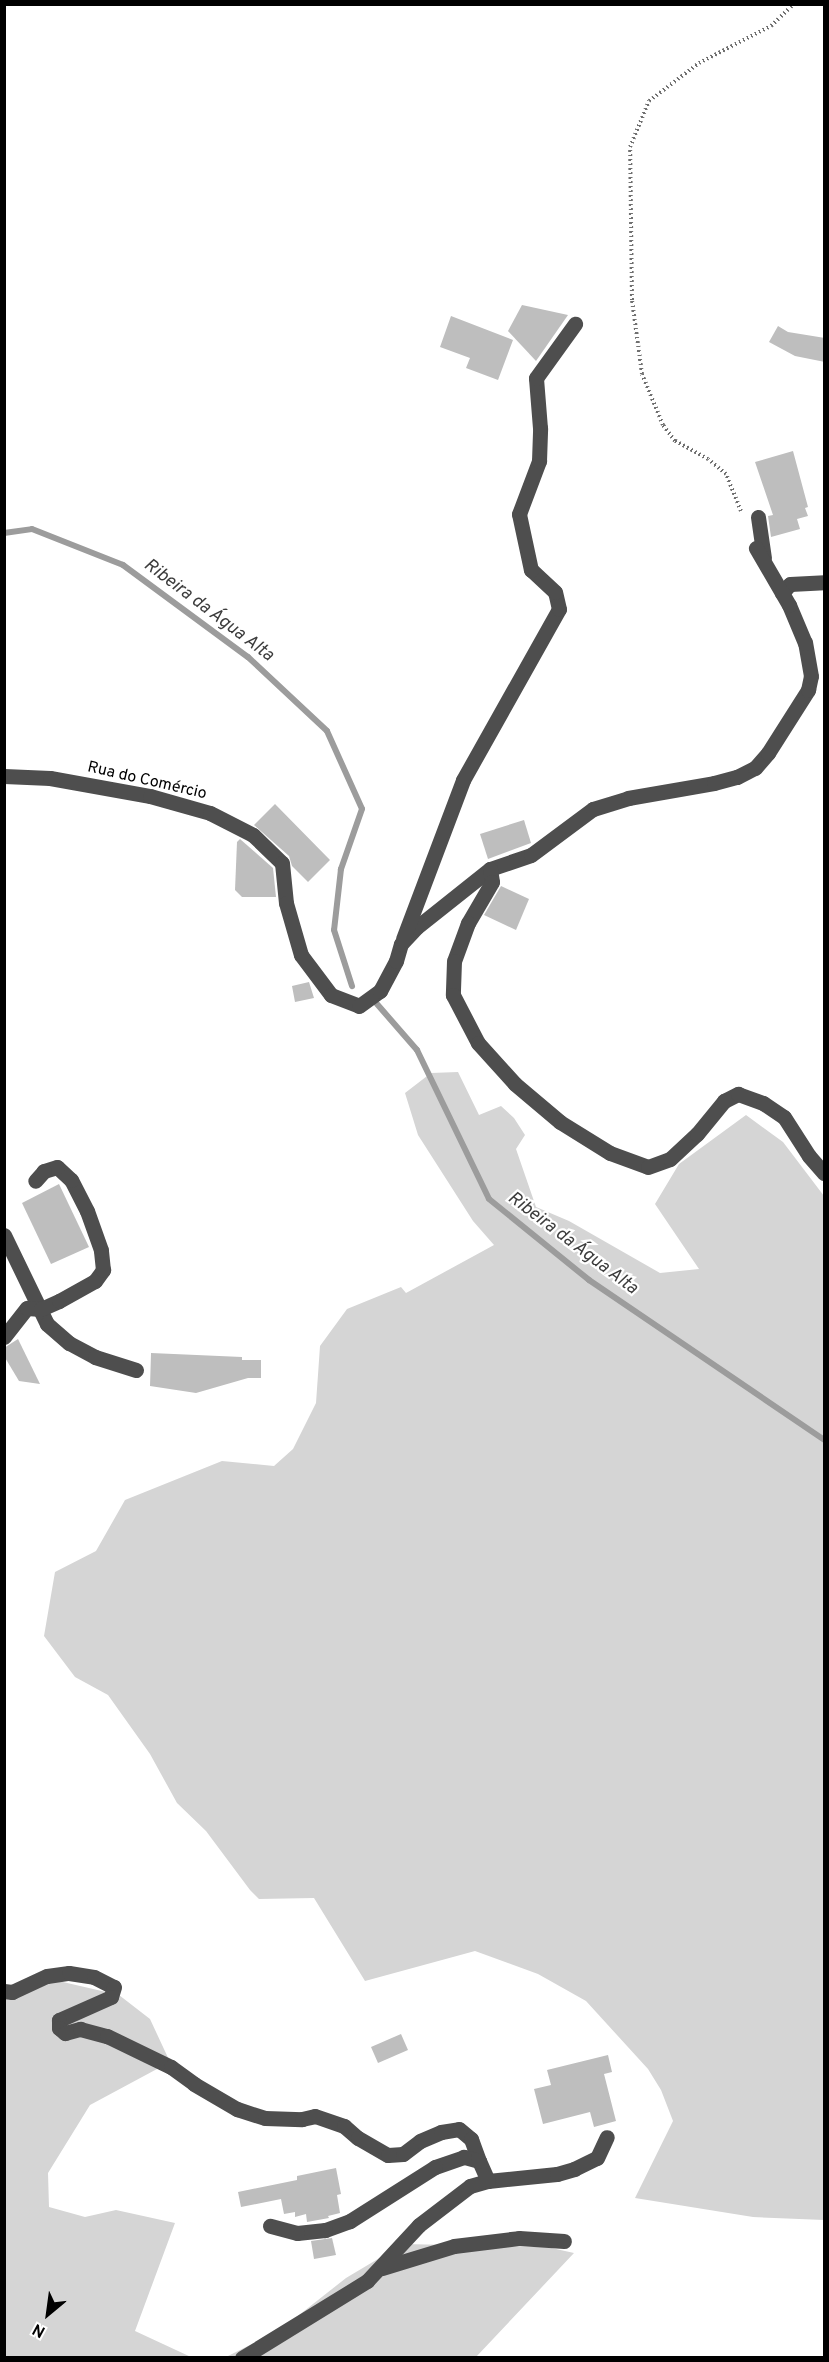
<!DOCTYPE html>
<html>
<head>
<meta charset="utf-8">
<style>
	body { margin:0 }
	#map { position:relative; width:829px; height:2362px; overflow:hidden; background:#fff; font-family:Overpass,sans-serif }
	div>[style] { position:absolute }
	.green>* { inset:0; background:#d5d5d5 }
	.stream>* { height:6px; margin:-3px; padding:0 3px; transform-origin:3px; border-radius:3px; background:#9c9c9c }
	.building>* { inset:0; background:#bebebe }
	.path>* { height:4px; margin-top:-2px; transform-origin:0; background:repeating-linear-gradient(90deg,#707070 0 1.5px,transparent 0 4.5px) }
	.minor>* { height:15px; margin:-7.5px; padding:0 7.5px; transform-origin:7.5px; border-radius:7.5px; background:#4e4e4e }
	span { translate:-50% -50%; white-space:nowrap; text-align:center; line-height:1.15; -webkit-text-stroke:4.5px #fff; paint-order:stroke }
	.street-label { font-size:16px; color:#000 }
	.water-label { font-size:18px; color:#3d3d3d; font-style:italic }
	.frame { position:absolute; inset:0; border:6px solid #000; pointer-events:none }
	.north { position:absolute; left:18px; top:2284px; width:60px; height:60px; -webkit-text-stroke:4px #fff; paint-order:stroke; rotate:209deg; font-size:16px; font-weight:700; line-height:24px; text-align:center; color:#000 }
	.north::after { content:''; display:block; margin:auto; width:21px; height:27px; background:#000; clip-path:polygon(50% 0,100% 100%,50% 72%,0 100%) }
</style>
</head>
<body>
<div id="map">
	<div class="green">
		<i style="clip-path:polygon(458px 1072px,479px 1115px,501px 1106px,514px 1118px,525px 1135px,516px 1149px,536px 1207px,569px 1221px,660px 1273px,699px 1269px,655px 1204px,679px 1164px,746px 1115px,783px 1142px,824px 1196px,824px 2220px,753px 2217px,635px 2198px,673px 2121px,661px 2090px,648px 2069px,586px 2001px,538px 1974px,475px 1951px,365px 1981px,314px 1898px,259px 1899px,250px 1890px,206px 1831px,177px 1803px,150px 1754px,108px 1695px,75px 1677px,44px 1636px,55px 1572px,96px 1551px,125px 1500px,222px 1461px,274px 1466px,293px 1449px,316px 1403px,320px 1346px,347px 1309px,401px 1287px,406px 1293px,494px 1245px,473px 1221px,418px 1135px,405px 1093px,431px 1073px)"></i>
		<i style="clip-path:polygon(50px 1979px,119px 1995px,150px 2019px,170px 2062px,90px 2105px,48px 2173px,49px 2207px,85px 2217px,116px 2210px,175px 2223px,135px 2331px,191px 2357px,5px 2358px,5px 1995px)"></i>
		<i style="clip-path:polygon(403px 2244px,547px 2247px,574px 2253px,476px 2357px,224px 2358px,280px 2330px,346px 2278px)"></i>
	</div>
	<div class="stream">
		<i style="left:4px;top:533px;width:28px;rotate:-8deg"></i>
		<i style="left:32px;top:529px;width:98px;rotate:21.6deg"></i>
		<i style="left:123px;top:565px;width:155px;rotate:36.4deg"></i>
		<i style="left:248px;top:657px;width:108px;rotate:43.1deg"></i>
		<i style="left:327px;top:731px;width:85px;rotate:65.8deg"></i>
		<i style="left:362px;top:809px;width:64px;rotate:109.3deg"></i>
		<i style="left:341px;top:869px;width:61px;rotate:96.5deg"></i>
		<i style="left:334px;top:930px;width:59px;rotate:72.2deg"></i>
		<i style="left:377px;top:1004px;width:61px;rotate:49deg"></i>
		<i style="left:417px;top:1050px;width:165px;rotate:64.2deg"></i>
		<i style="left:489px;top:1199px;width:129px;rotate:39deg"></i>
		<i style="left:589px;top:1280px;width:284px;rotate:34.2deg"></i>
	</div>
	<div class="building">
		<i style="clip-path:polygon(522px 305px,568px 315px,536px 361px,508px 331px)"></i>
		<i style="clip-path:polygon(451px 316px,513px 340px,498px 380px,466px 368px,470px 358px,440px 347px)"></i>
		<i style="clip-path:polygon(778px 326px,788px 332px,825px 338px,825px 362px,795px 356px,769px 342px)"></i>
		<i style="clip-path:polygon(793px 451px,808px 507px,805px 508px,808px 516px,797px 519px,800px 529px,771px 537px,768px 516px,773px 515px,755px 462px)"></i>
		<i style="clip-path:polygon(275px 804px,330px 860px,308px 882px,292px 866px,289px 856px,254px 825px)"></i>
		<i style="clip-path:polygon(524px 820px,531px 843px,488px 859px,480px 834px)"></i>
		<i style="clip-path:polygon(240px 839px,273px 868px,276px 897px,242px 897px,235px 890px,237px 842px)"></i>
		<i style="clip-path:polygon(501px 886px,529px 899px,516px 930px,484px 915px)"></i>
		<i style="clip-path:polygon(309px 982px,314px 998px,295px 1002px,292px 986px)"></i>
		<i style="clip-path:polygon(59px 1184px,89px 1247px,51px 1264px,22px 1203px)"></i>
		<i style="clip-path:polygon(18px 1339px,40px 1384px,19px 1381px,4px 1356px,4px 1348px)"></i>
		<i style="clip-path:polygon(151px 1353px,242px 1357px,242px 1360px,261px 1360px,261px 1378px,248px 1378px,196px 1393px,150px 1386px)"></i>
		<i style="clip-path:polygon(401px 2034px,408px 2050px,378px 2063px,371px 2047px)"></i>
		<i style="clip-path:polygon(608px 2055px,612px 2072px,604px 2074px,616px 2121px,594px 2127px,590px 2112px,543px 2124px,534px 2089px,551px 2085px,547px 2070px)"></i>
		<i style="clip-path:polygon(336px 2168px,341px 2194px,337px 2195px,340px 2213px,328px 2216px,329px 2218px,307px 2222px,306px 2214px,295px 2217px,295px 2212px,284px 2214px,281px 2199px,241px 2207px,238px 2192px,297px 2180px,297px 2176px)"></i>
		<i style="clip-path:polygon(332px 2238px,336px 2255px,314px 2259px,311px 2241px)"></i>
	</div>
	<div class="path">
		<i style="left:741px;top:511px;width:40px;rotate:-112deg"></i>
		<i style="left:726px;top:474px;width:23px;rotate:-140deg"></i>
		<i style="left:708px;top:459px;width:38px;rotate:-151deg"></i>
		<i style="left:675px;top:441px;width:20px;rotate:-127deg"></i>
		<i style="left:663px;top:425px;width:55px;rotate:-112.4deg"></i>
		<i style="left:642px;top:374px;width:75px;rotate:-97.7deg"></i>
		<i style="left:632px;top:300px;width:153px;rotate:-90.7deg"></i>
		<i style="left:630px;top:147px;width:50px;rotate:-67.6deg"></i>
		<i style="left:649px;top:101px;width:63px;rotate:-37.2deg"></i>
		<i style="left:699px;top:63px;width:81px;rotate:-27.2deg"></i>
		<i style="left:771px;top:26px;width:32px;rotate:-44deg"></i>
	</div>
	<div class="minor">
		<i style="left:758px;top:517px;width:41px;rotate:81.7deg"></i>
		<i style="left:782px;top:593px;width:12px;rotate:-48deg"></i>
		<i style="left:790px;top:584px;width:34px;rotate:-3deg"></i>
		<i style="left:4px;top:776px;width:46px;rotate:2.5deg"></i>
		<i style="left:50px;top:778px;width:102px;rotate:10.2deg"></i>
		<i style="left:150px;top:796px;width:62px;rotate:15.8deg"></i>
		<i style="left:210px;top:813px;width:48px;rotate:27.1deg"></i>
		<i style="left:253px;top:835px;width:40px;rotate:44deg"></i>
		<i style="left:282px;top:863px;width:40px;rotate:84.3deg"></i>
		<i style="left:286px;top:903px;width:54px;rotate:73.9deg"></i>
		<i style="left:301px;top:955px;width:50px;rotate:53.1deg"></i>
		<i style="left:331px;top:995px;width:30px;rotate:21deg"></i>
		<i style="left:359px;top:1006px;width:26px;rotate:-36deg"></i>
		<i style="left:380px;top:991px;width:34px;rotate:-62deg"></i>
		<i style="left:396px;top:961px;width:18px;rotate:-74deg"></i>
		<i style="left:401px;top:944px;width:23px;rotate:-47deg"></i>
		<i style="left:417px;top:927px;width:93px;rotate:-38.5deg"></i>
		<i style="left:490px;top:869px;width:43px;rotate:-18.9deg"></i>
		<i style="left:531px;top:855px;width:77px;rotate:-36.6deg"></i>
		<i style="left:593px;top:809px;width:37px;rotate:-17deg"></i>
		<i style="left:628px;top:798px;width:87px;rotate:-9.9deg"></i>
		<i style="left:714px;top:783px;width:24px;rotate:-15deg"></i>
		<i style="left:737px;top:777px;width:20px;rotate:-27deg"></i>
		<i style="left:755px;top:768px;width:20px;rotate:-49deg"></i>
		<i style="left:768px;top:753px;width:75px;rotate:-57.6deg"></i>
		<i style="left:808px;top:690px;width:14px;rotate:-78deg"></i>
		<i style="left:811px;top:676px;width:34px;rotate:-100deg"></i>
		<i style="left:805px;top:643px;width:41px;rotate:-112.8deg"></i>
		<i style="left:789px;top:605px;width:66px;rotate:-120.1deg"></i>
		<i style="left:490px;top:869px;width:13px;rotate:81deg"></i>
		<i style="left:492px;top:882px;width:48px;rotate:120.3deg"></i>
		<i style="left:468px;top:923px;width:40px;rotate:110.2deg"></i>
		<i style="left:454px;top:961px;width:34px;rotate:92deg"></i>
		<i style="left:453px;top:995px;width:54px;rotate:62.5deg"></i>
		<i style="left:478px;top:1043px;width:55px;rotate:47.9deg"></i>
		<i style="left:515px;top:1084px;width:59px;rotate:40.2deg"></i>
		<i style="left:560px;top:1122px;width:59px;rotate:31.8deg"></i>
		<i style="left:610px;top:1153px;width:40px;rotate:20.2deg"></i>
		<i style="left:648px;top:1167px;width:23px;rotate:-20deg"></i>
		<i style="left:670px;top:1159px;width:37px;rotate:-43deg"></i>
		<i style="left:697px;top:1134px;width:43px;rotate:-50.7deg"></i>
		<i style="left:724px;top:1101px;width:16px;rotate:-27deg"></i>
		<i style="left:738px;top:1094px;width:27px;rotate:20deg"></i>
		<i style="left:763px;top:1103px;width:25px;rotate:34deg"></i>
		<i style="left:784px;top:1117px;width:46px;rotate:57.3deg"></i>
		<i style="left:809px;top:1156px;width:23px;rotate:49deg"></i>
		<i style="left:403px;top:939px;width:170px;rotate:-69.3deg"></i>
		<i style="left:463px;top:780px;width:196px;rotate:-60.7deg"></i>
		<i style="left:559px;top:609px;width:17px;rotate:-103deg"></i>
		<i style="left:555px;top:592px;width:33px;rotate:-137deg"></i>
		<i style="left:531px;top:570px;width:57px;rotate:-102.1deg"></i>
		<i style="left:519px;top:514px;width:57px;rotate:-69.3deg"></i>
		<i style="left:539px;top:461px;width:33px;rotate:-88deg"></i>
		<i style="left:540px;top:428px;width:50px;rotate:-94.6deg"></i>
		<i style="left:536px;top:378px;width:67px;rotate:-54.2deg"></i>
		<i style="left:4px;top:1235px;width:99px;rotate:64.2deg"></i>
		<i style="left:47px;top:1324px;width:29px;rotate:41deg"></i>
		<i style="left:69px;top:1343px;width:30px;rotate:28deg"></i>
		<i style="left:95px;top:1357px;width:43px;rotate:17.6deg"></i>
		<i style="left:4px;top:1337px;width:37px;rotate:-52deg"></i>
		<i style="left:27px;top:1308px;width:14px;rotate:4deg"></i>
		<i style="left:41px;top:1309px;width:20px;rotate:-24deg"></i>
		<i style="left:59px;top:1301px;width:41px;rotate:-29.1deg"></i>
		<i style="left:95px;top:1281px;width:14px;rotate:-54deg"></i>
		<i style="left:103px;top:1270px;width:20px;rotate:-96deg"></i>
		<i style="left:101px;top:1250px;width:41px;rotate:-109.7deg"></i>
		<i style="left:87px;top:1211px;width:35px;rotate:-117deg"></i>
		<i style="left:71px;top:1180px;width:19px;rotate:-137deg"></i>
		<i style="left:57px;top:1167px;width:14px;rotate:163deg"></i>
		<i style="left:44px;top:1171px;width:13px;rotate:132deg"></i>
		<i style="left:4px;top:1991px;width:8px;rotate:7deg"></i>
		<i style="left:12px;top:1992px;width:38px;rotate:-25deg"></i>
		<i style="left:47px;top:1976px;width:22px;rotate:-8deg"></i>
		<i style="left:69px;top:1973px;width:25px;rotate:9deg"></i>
		<i style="left:94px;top:1977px;width:22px;rotate:27deg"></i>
		<i style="left:114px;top:1987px;width:10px;rotate:107deg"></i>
		<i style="left:111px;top:1997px;width:57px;rotate:156.1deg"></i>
		<i style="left:59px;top:2020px;width:8px;rotate:90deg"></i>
		<i style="left:59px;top:2028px;width:8px;rotate:40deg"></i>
		<i style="left:65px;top:2033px;width:16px;rotate:-15deg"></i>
		<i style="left:80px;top:2029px;width:28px;rotate:15deg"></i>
		<i style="left:107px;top:2036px;width:71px;rotate:25.8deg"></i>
		<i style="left:171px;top:2067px;width:29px;rotate:36deg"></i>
		<i style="left:194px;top:2084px;width:50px;rotate:30.2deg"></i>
		<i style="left:237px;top:2109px;width:29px;rotate:18deg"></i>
		<i style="left:265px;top:2118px;width:37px;rotate:2deg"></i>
		<i style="left:302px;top:2119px;width:13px;rotate:-13deg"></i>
		<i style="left:315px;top:2116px;width:31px;rotate:19deg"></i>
		<i style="left:344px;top:2126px;width:18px;rotate:41deg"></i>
		<i style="left:358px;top:2138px;width:34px;rotate:30deg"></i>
		<i style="left:388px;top:2155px;width:15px;rotate:-4deg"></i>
		<i style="left:403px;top:2154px;width:21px;rotate:-37deg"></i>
		<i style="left:420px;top:2141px;width:23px;rotate:-23deg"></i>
		<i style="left:441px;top:2132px;width:18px;rotate:-9deg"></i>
		<i style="left:459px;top:2129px;width:16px;rotate:40deg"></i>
		<i style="left:471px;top:2139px;width:23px;rotate:70deg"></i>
		<i style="left:488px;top:2181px;width:69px;rotate:-5.8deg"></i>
		<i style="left:557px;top:2174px;width:18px;rotate:-16deg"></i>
		<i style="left:574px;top:2169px;width:25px;rotate:-26deg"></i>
		<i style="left:597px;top:2158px;width:23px;rotate:-65deg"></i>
		<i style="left:382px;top:2268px;width:75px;rotate:-17deg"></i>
		<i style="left:454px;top:2246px;width:65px;rotate:-7deg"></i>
		<i style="left:519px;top:2238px;width:45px;rotate:3.8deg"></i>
		<i style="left:242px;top:2358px;width:147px;rotate:-31.6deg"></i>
		<i style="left:367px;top:2281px;width:76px;rotate:-47.1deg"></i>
		<i style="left:419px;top:2225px;width:64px;rotate:-37.4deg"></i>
		<i style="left:470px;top:2186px;width:19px;rotate:-16deg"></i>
		<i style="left:488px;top:2181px;width:22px;rotate:-114deg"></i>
		<i style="left:479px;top:2161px;width:16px;rotate:-165deg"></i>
		<i style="left:464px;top:2157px;width:31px;rotate:161deg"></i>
		<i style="left:435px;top:2167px;width:101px;rotate:147.6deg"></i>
		<i style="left:350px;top:2221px;width:27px;rotate:160deg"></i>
		<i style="left:325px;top:2230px;width:28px;rotate:174deg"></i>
		<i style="left:297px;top:2233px;width:28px;rotate:-165deg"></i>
	</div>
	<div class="street-label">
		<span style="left:147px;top:781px;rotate:13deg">Rua do Comércio</span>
	</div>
	<div class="water-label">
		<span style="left:208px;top:611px;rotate:37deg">Ribeira da Água Alta</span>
		<span style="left:572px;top:1244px;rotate:37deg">Ribeira da Água Alta</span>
	</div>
	<div class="frame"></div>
	<div class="north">N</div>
</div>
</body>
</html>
